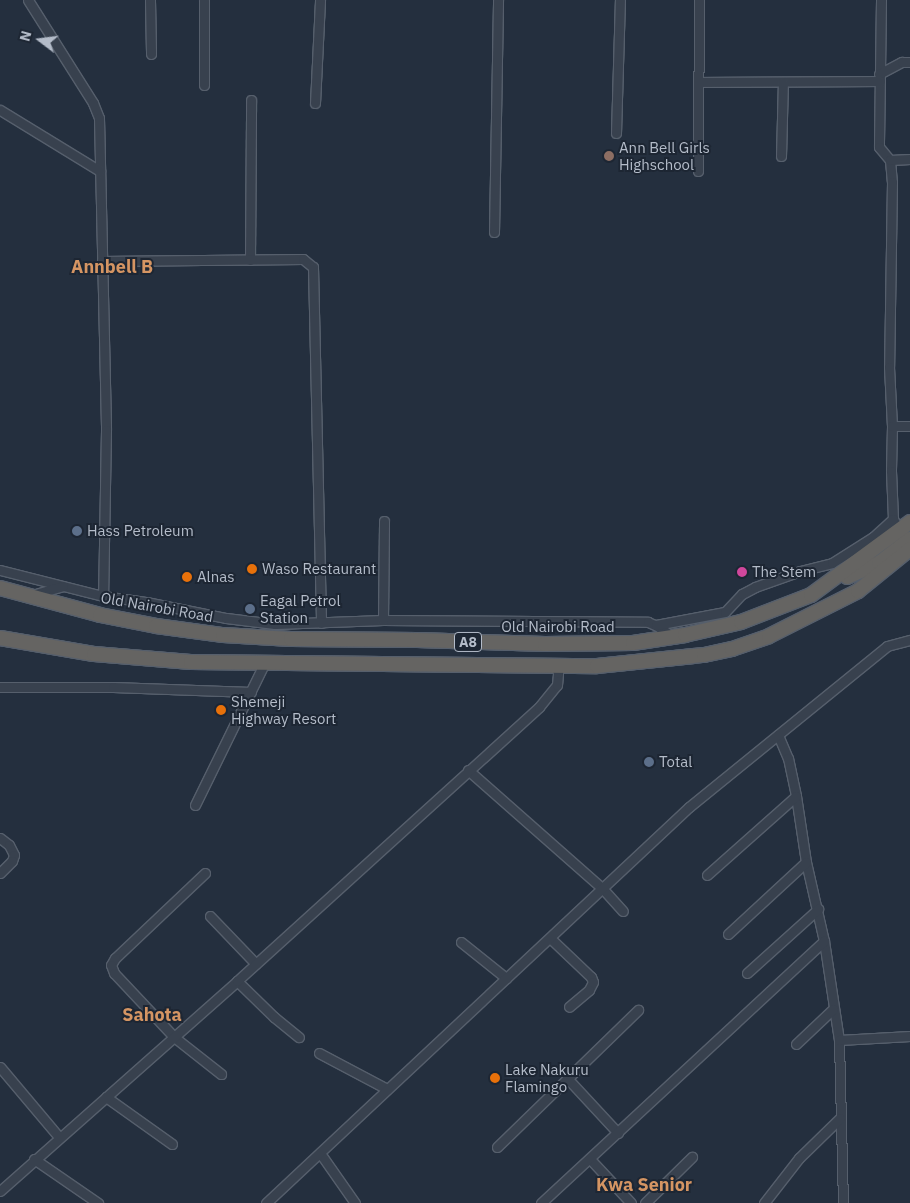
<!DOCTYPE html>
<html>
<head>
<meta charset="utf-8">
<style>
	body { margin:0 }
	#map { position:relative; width:910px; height:1203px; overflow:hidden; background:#242f3e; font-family:"IBM Plex Sans",sans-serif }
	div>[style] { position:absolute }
	.roads { filter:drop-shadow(1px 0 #565f6c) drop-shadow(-1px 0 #565f6c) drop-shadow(0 1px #565f6c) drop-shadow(0 -1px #565f6c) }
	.minor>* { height:9px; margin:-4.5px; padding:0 4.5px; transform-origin:4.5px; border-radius:4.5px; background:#38414e }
	.trunk>* { height:14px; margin:-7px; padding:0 7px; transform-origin:7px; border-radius:7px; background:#656462 }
	.dots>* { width:14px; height:14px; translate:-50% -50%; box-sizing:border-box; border:2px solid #1d2633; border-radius:50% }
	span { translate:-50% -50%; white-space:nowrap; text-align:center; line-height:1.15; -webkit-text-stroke:4px #1d2633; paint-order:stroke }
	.shield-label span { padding:1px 4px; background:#1d2633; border:1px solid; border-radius:4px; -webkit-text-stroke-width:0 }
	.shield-label { font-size:14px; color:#b4bcc9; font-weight:700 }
	.poi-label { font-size:15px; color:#b4bcc9 }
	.left { translate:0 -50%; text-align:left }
	.street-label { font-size:15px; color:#b4bcc9 }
	.quarter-label { font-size:18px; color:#d59563; font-weight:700 }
	.north { position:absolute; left:15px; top:15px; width:50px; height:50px; -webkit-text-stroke:4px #1d2633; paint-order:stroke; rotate:285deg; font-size:14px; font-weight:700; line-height:20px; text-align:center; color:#b4bcc9 }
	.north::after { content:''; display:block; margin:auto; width:18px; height:22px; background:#b4bcc9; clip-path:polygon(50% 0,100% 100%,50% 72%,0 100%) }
</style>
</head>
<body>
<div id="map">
	<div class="roads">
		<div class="minor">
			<i style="left:28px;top:0;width:122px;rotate:57.7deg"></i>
			<i style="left:93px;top:103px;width:16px;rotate:68deg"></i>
			<i style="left:99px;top:118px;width:312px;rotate:88.7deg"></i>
			<i style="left:106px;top:430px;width:166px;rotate:91deg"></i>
			<i style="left:150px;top:0;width:54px;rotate:88.9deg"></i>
			<i style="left:204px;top:0;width:85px;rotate:90deg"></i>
			<i style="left:881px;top:0;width:147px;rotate:90.8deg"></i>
			<i style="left:879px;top:147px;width:17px;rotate:50deg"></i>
			<i style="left:890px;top:160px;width:22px;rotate:85deg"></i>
			<i style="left:892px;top:182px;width:185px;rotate:90.9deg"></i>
			<i style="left:889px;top:367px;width:59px;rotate:87.1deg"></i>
			<i style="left:892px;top:426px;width:45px;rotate:91.3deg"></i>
			<i style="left:891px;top:471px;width:48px;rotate:87.6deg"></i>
			<i style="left:893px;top:519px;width:14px;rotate:60deg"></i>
			<i style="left:879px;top:74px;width:26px;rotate:-28deg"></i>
			<i style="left:902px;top:62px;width:8px"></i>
			<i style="left:699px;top:82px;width:181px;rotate:-0.3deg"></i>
			<i style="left:315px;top:103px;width:103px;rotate:-87.2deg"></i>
			<i style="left:0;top:110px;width:117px;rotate:31.4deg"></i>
			<i style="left:616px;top:133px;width:133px;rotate:-88.3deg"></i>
			<i style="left:781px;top:156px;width:74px;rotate:-88.5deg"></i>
			<i style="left:890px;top:160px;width:20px;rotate:-3deg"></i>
			<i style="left:698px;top:171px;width:171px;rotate:-89.7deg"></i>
			<i style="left:494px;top:232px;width:232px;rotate:-89deg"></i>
			<i style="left:250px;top:260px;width:160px;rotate:-89.6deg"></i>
			<i style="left:102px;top:261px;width:201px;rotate:-0.6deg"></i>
			<i style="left:303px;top:259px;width:13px;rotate:39deg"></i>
			<i style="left:313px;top:267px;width:356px;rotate:88.7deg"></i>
			<i style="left:892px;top:426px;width:18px"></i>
			<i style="left:0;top:570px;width:106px;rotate:14.2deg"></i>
			<i style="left:103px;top:596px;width:43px;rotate:7.9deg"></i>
			<i style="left:146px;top:602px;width:82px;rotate:11.3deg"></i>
			<i style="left:226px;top:618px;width:49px;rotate:7deg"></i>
			<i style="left:275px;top:624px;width:108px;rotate:-2.1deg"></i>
			<i style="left:383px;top:620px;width:265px;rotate:0.4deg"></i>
			<i style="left:648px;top:622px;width:12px;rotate:24deg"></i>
			<i style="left:659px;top:627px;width:17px;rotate:36deg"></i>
			<i style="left:32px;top:595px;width:32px;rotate:-16deg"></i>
			<i style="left:383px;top:620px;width:99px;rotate:-89.4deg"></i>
			<i style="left:656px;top:625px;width:70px;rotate:-10.7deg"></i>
			<i style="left:725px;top:612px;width:25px;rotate:-47deg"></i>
			<i style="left:742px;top:594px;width:15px;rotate:-28deg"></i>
			<i style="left:755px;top:587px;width:48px;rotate:-19.6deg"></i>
			<i style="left:800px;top:571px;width:33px;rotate:-14deg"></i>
			<i style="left:832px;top:563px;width:49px;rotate:-32.4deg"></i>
			<i style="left:873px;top:537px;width:27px;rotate:-42deg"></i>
			<i style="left:0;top:687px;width:113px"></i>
			<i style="left:113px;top:687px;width:138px;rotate:2.1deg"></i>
			<i style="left:778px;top:735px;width:25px;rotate:67deg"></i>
			<i style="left:788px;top:758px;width:39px;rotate:78deg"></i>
			<i style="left:796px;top:796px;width:67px;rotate:81.4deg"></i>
			<i style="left:806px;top:862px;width:81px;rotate:77.2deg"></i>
			<i style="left:824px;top:941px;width:100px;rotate:81.4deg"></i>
			<i style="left:839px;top:1040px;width:163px;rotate:88.6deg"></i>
			<i style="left:468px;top:770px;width:179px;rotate:41.4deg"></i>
			<i style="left:602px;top:888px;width:31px;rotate:48deg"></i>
			<i style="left:195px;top:805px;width:159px;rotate:-63.9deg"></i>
			<i style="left:0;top:838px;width:11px;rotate:38deg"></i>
			<i style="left:9px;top:845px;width:11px;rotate:63deg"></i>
			<i style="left:14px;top:855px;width:6px;rotate:108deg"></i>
			<i style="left:12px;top:861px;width:17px;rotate:135deg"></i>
			<i style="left:205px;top:873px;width:124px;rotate:136.6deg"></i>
			<i style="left:115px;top:958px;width:8px;rotate:120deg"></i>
			<i style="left:111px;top:965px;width:9px;rotate:69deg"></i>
			<i style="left:114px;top:973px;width:88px;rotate:46.8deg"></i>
			<i style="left:174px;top:1037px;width:60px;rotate:38.2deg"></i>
			<i style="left:707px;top:875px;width:119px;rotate:-41.6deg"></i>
			<i style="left:210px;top:916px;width:66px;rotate:46.2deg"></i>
			<i style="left:728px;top:934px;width:106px;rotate:-42.7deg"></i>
			<i style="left:550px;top:938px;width:57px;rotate:43.6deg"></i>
			<i style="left:591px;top:977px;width:5px;rotate:68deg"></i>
			<i style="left:593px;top:982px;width:9px;rotate:117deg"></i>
			<i style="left:589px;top:990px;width:26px;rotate:140deg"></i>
			<i style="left:461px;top:942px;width:58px;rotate:38.7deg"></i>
			<i style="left:747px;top:973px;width:96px;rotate:-42deg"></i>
			<i style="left:237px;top:981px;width:52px;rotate:44.2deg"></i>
			<i style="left:274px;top:1017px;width:32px;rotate:39deg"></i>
			<i style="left:839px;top:1040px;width:71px;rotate:-3.2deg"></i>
			<i style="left:796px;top:1044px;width:51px;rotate:-43.4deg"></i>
			<i style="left:319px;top:1053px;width:77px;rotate:27.9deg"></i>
			<i style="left:0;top:1067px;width:92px;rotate:49.9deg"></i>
			<i style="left:567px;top:1078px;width:75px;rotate:47.2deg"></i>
			<i style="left:106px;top:1097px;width:81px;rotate:35.5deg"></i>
			<i style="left:497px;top:1147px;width:197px;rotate:-44.2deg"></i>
			<i style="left:320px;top:1153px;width:61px;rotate:55deg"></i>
			<i style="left:34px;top:1159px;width:78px;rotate:34.5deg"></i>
			<i style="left:590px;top:1159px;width:60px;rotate:47deg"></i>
			<i style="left:0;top:1191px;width:317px;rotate:-41.5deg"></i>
			<i style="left:237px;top:981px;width:408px;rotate:-42.2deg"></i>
			<i style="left:539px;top:707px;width:28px;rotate:-51deg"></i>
			<i style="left:557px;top:685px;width:12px;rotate:-85deg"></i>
			<i style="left:558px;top:673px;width:8px;rotate:-104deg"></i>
			<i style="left:266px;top:1203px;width:579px;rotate:-43.11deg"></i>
			<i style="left:689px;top:807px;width:255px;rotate:-39.1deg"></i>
			<i style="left:887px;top:646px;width:24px;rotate:-15deg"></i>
			<i style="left:541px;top:1203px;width:386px;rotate:-42.8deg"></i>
			<i style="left:645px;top:1203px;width:66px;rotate:-44.4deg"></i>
			<i style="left:764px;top:1203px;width:57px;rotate:-52.1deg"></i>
			<i style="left:799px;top:1158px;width:57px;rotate:-44.3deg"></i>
		</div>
		<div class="trunk">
			<i style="left:847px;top:577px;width:35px;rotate:-24deg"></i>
			<i style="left:879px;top:563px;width:39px;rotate:-38deg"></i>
			<i style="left:0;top:588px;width:104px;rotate:15.1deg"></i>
			<i style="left:100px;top:615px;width:57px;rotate:11.1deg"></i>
			<i style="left:156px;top:626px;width:68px;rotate:7.7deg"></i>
			<i style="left:223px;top:635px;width:68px;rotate:3.4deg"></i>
			<i style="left:291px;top:639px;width:126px;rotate:0.5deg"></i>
			<i style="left:417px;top:640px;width:128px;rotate:1.8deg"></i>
			<i style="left:545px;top:644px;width:88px;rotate:-0.7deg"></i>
			<i style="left:633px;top:643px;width:53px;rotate:-8.7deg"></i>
			<i style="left:685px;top:635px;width:57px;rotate:-13.1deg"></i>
			<i style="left:741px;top:622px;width:75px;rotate:-21.1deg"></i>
			<i style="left:811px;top:595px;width:123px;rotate:-36.4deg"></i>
			<i style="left:0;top:638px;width:95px;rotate:9.7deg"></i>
			<i style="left:94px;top:654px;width:97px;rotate:4.7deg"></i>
			<i style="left:191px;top:662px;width:406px;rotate:0.6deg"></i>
			<i style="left:597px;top:666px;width:108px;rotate:-5.9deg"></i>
			<i style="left:704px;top:655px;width:29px;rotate:-12deg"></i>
			<i style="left:732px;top:649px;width:39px;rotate:-19deg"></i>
			<i style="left:769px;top:636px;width:100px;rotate:-26.8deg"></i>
			<i style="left:858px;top:591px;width:67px;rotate:-38.9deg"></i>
		</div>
	</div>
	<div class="dots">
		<i style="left:609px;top:156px;background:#8d6e63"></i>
		<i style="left:77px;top:531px;background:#5c6f8a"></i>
		<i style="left:252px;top:569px;background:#e8710a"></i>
		<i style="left:742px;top:572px;background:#d1479c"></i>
		<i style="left:187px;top:577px;background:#e8710a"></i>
		<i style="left:250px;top:609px;background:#5c6f8a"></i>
		<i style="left:221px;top:710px;background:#e8710a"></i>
		<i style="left:649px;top:762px;background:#5c6f8a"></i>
		<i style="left:495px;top:1078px;background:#e8710a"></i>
	</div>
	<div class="shield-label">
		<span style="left:468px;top:642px">A8</span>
	</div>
	<div class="poi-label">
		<span class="left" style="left:619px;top:156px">Ann Bell Girls<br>Highschool</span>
		<span class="left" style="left:87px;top:531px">Hass Petroleum</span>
		<span class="left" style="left:262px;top:569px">Waso Restaurant</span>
		<span class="left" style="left:752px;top:572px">The Stem</span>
		<span class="left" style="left:197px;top:577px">Alnas</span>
		<span class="left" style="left:260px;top:609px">Eagal Petrol<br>Station</span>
		<span class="left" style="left:231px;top:710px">Shemeji<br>Highway Resort</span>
		<span class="left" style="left:659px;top:762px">Total</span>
		<span class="left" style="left:505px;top:1078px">Lake Nakuru<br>Flamingo</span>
	</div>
	<div class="street-label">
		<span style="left:157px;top:607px;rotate:10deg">Old Nairobi Road</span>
		<span style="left:558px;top:627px">Old Nairobi Road</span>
	</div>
	<div class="quarter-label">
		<span style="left:112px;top:267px">Annbell B</span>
		<span style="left:152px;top:1015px">Sahota</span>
		<span style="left:644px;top:1185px">Kwa Senior</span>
	</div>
	<div class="north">N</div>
</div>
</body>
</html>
